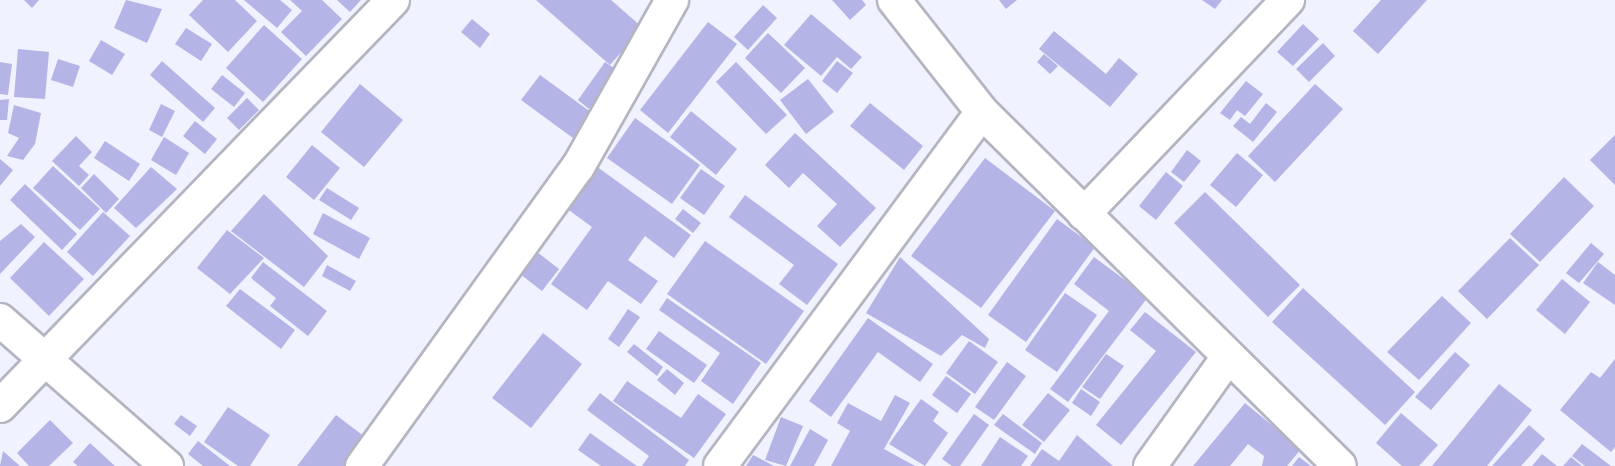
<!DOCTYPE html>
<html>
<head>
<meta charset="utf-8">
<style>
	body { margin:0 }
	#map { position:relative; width:1615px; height:466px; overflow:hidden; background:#f1f2ff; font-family:"Titillium Web",sans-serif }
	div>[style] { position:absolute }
	.building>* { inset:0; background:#b4b4e6 }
	.roads { filter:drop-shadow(2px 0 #b4b5c1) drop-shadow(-2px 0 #b4b5c1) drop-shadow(0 2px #b4b5c1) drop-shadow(0 -2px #b4b5c1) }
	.street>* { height:32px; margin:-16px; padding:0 16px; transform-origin:16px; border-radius:16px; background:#fff }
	span { translate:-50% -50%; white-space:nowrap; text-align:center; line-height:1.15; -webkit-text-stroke:4.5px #f1f2ff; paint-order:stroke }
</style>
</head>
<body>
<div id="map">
	<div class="building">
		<i style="clip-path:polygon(24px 0,39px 0,32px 8px)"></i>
		<i style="clip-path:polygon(126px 0,162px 9px,147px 43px,114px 28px)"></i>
		<i style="clip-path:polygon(203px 0,235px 0,257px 21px,228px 52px,189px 15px)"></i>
		<i style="clip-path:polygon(244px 0,280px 0,292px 10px,277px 28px)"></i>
		<i style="clip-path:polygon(290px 0,322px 0,342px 19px,306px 56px,281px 32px,302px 11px)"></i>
		<i style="clip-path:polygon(337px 0,361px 0,350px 12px)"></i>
		<i style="clip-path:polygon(536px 0,611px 0,643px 28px,610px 65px)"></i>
		<i style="clip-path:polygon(832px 0,862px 0,866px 5px,850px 20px)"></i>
		<i style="clip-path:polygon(999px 0,1017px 0,1006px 9px)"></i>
		<i style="clip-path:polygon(1202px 0,1222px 0,1215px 9px)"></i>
		<i style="clip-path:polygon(1381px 0,1427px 0,1378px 54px,1353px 31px)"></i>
		<i style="clip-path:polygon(763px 5px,777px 18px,748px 50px,734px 37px)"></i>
		<i style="clip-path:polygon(811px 14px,862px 57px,851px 69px,837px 57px,821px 76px,784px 45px)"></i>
		<i style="clip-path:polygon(472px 19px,490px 34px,480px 48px,461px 32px)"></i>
		<i style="clip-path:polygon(708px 22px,737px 44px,668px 133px,640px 110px)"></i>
		<i style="clip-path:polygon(1303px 24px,1319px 39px,1293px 66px,1277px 52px)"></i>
		<i style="clip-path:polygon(264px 25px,302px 59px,263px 102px,226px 68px)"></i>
		<i style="clip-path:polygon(186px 28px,212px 44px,201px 61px,175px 44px)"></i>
		<i style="clip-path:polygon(1054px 31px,1106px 74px,1119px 58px,1138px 74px,1110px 107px,1039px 49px)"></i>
		<i style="clip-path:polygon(768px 33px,805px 68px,781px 93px,745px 58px)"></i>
		<i style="clip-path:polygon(101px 40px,125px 54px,112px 75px,89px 61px)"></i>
		<i style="clip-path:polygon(1323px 43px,1335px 56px,1309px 82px,1296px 69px)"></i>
		<i style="clip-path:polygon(18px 49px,49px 52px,45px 99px,14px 97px)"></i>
		<i style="clip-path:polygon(1044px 54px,1058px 66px,1050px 74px,1037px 62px)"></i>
		<i style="clip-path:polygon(58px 59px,80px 66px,73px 87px,51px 80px)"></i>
		<i style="clip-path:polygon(162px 61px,215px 108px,203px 122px,150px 75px)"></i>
		<i style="clip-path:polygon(837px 61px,853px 73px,837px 93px,822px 81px)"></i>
		<i style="clip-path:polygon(0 62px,12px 64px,8px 95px,0 94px)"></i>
		<i style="clip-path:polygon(605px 62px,617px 70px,589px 109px,578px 100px)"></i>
		<i style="clip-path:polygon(736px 62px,787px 115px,766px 134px,716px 82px)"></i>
		<i style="clip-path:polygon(222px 75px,245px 93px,234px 107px,211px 89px)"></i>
		<i style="clip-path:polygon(540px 75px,592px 113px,573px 138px,521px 100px)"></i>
		<i style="clip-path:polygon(808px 79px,834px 112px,806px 134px,780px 100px)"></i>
		<i style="clip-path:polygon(1246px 81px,1263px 94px,1245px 116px,1237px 110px,1230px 120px,1220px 113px)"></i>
		<i style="clip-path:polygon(360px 84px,403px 120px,364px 167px,321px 132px)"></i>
		<i style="clip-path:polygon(1315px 84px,1343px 109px,1275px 182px,1248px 156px)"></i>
		<i style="clip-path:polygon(247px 98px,259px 110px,239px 130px,227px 118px)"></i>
		<i style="clip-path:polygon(9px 99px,7px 120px,0 120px,0 100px)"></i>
		<i style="clip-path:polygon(870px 103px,923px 146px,904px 170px,850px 126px)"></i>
		<i style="clip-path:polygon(1266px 103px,1277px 112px,1253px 142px,1233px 126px,1241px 117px,1250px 124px)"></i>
		<i style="clip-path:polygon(161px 104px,175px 111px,162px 137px,149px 130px)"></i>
		<i style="clip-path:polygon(14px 105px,41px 113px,35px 144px,23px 160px,7px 156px,19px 138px,8px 133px)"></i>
		<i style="clip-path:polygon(691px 111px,737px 149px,716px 175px,670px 137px)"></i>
		<i style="clip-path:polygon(635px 118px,700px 165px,672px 204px,607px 158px)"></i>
		<i style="clip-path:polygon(195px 121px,217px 139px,205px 154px,183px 136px)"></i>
		<i style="clip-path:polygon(795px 133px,876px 208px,840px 247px,817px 226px,837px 204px,803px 173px,789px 188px,765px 165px)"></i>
		<i style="clip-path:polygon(1615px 135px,1615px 185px,1590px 160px)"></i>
		<i style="clip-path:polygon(76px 136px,92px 152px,79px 166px,89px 175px,79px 186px,52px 161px)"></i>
		<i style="clip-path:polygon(164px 137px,189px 153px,176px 175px,151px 160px)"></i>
		<i style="clip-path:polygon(105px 141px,140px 164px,129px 181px,94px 158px)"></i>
		<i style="clip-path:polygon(312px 145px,340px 168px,314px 200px,286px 177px)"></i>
		<i style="clip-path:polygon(1187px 150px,1201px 161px,1184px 182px,1171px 172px)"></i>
		<i style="clip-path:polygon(1237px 153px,1263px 175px,1236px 207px,1210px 185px)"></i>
		<i style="clip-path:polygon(985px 158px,1055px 211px,981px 308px,911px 256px)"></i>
		<i style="clip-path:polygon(0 159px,13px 170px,0 186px)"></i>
		<i style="clip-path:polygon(53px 166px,100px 209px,80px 230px,33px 188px)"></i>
		<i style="clip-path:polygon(596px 166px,691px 235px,674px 258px,645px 236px,628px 260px,658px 281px,641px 304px,608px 281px,587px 310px,551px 284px,592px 227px,566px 208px)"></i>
		<i style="clip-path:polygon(151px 167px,177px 189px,136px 228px,114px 208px)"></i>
		<i style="clip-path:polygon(701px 169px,725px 186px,704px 215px,680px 198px)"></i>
		<i style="clip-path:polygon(1166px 172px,1183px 186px,1156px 220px,1139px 206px)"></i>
		<i style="clip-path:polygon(94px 174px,119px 199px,106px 213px,81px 188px)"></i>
		<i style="clip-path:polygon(1564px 177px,1594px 206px,1540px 262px,1510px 234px)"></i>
		<i style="clip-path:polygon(25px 184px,77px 234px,62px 250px,10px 200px)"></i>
		<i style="clip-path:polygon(327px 188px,359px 208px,351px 220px,319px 200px)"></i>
		<i style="clip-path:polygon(1205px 192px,1300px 285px,1268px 317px,1174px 223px)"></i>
		<i style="clip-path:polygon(264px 194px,328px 256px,304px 287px,231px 231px)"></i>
		<i style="clip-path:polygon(745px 195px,838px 264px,807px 305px,779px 284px,794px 265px,729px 217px)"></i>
		<i style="clip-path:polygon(683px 209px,701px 223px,693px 233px,675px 219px)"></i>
		<i style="clip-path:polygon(103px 212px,130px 236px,93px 276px,67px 252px)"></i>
		<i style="clip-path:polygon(323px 213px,370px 238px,359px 259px,313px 234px)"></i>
		<i style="clip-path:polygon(1057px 219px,1095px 247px,1026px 342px,988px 315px)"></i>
		<i style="clip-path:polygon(21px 224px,35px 237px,0 274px,0 241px)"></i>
		<i style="clip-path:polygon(227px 230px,264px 258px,230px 294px,197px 268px)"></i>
		<i style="clip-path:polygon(1510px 238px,1539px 265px,1487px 319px,1458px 291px)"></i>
		<i style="clip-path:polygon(705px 241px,804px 311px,766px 364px,667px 294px)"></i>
		<i style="clip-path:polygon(44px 242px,84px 279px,49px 316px,10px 278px)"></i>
		<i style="clip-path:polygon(1591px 243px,1604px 254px,1579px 283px,1566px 273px)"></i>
		<i style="clip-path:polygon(537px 252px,559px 269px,542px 291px,520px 274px)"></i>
		<i style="clip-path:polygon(900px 257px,989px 339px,985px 348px,962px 335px,941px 356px,866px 313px)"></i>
		<i style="clip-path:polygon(1094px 257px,1148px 297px,1068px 402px,1050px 389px,1109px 311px,1074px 284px)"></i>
		<i style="clip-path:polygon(263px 262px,327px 311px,308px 336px,270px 306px,276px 298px,251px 278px)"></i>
		<i style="clip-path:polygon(1598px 262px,1615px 275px,1615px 305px,1583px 283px)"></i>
		<i style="clip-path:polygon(327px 265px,356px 281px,350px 291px,322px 276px)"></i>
		<i style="clip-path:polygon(1562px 279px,1590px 302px,1565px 334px,1536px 310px)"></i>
		<i style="clip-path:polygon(1303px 288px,1415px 392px,1385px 425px,1272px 322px)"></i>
		<i style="clip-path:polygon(240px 289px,295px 330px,281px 349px,226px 306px)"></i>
		<i style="clip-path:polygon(1065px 293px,1097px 315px,1057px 372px,1025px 350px)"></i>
		<i style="clip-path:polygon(1442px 296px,1471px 323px,1419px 380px,1387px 352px)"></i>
		<i style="clip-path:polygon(667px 298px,761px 363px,733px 404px,701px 381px,720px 353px,659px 310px)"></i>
		<i style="clip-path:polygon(628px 309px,640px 317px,619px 347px,608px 339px)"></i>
		<i style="clip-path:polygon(1145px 312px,1196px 352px,1121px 445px,1096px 425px,1156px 351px,1130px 330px)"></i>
		<i style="clip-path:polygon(868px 318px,933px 364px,920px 382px,878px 352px,831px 417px,809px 401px)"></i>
		<i style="clip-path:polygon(659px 331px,707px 365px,694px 383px,646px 349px)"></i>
		<i style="clip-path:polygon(543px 333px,582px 364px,531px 428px,492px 398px)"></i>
		<i style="clip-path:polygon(969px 341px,998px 362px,975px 394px,946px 373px)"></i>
		<i style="clip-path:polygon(634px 344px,663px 367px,657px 376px,627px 352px)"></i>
		<i style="clip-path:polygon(1455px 352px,1470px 365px,1431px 410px,1415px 397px)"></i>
		<i style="clip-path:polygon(1106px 354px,1124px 366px,1100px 399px,1082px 387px)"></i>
		<i style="clip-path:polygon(1615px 359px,1615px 447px,1611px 452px,1560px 410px,1591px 372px,1600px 378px)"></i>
		<i style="clip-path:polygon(1007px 362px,1026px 376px,994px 420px,975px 407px)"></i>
		<i style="clip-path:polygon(667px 369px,684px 383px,675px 395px,657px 380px)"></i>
		<i style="clip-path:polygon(946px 376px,971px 394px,957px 413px,932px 395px)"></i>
		<i style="clip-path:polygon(627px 381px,681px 418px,698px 394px,726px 414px,694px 458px,613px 401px)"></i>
		<i style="clip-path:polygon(1499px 384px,1532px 410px,1487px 466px,1432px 466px)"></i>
		<i style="clip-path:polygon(1081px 389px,1100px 402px,1091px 416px,1072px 403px)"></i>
		<i style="clip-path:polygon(600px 393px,689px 460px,685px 466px,642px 466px,649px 456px,587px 410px)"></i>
		<i style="clip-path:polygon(1048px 393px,1070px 410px,1044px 442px,1022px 425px)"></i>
		<i style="clip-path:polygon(895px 395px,910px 403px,884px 449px,915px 466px,831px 466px,850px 431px,837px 423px,848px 403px,881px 421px)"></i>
		<i style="clip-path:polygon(921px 399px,939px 412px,933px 421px,948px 433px,925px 466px,889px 444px)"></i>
		<i style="clip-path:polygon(1245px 403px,1301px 449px,1287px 466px,1262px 466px,1264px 456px,1248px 444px,1230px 466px,1193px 466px)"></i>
		<i style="clip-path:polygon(228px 407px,270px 435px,250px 466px,238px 466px,204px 442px)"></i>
		<i style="clip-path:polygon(1401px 413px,1438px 445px,1419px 466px,1402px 466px,1376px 443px)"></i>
		<i style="clip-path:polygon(974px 414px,989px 425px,960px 466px,952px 466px,942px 459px)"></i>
		<i style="clip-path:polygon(1003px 414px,1042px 443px,1035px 454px,994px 425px)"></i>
		<i style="clip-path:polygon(181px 415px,197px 426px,190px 436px,174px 424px)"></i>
		<i style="clip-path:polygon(336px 415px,369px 440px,349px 466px,297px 466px)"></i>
		<i style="clip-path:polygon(781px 417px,803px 426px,786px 466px,765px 460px)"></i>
		<i style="clip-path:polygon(50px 420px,73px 443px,49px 466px,29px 466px,17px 453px)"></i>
		<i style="clip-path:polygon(1529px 425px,1545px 439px,1521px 466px,1492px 466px)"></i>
		<i style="clip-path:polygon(810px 429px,828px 440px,814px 466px,790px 466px)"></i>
		<i style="clip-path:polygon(590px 433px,637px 466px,601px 466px,578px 450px)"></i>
		<i style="clip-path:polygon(1077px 435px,1113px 466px,1030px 466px,1042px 449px,1059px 461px)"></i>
		<i style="clip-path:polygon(1000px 437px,1028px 456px,1021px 466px,981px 466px)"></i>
		<i style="clip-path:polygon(198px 441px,230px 466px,203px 466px,188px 454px)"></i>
		<i style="clip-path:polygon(90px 443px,115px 466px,78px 466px,73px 462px)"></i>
		<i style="clip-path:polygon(1582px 444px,1611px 466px,1585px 466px,1572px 456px)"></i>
		<i style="clip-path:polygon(3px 451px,20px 466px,0 466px)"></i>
		<i style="clip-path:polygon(1542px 454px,1557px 466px,1532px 466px)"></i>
		<i style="clip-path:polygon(753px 455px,759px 458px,774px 466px,746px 466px)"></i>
		<i style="clip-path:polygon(1299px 457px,1311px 466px,1292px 466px)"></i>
		<i style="clip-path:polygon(1571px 457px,1582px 466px,1563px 466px)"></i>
	</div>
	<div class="roads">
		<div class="street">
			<i style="left:894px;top:0;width:142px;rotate:51.8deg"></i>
			<i style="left:982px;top:112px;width:503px;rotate:44.68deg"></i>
			<i style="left:1084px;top:214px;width:296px;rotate:-46.4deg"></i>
			<i style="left:0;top:320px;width:222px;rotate:41.2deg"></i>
			<i style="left:0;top:406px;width:565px;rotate:-45.93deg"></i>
			<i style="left:362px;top:466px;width:369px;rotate:-54.2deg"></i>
			<i style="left:578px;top:167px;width:192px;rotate:-60.6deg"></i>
			<i style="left:720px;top:466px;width:440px;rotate:-53.5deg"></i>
			<i style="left:1150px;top:466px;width:134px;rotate:-54.4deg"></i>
		</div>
	</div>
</div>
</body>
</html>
